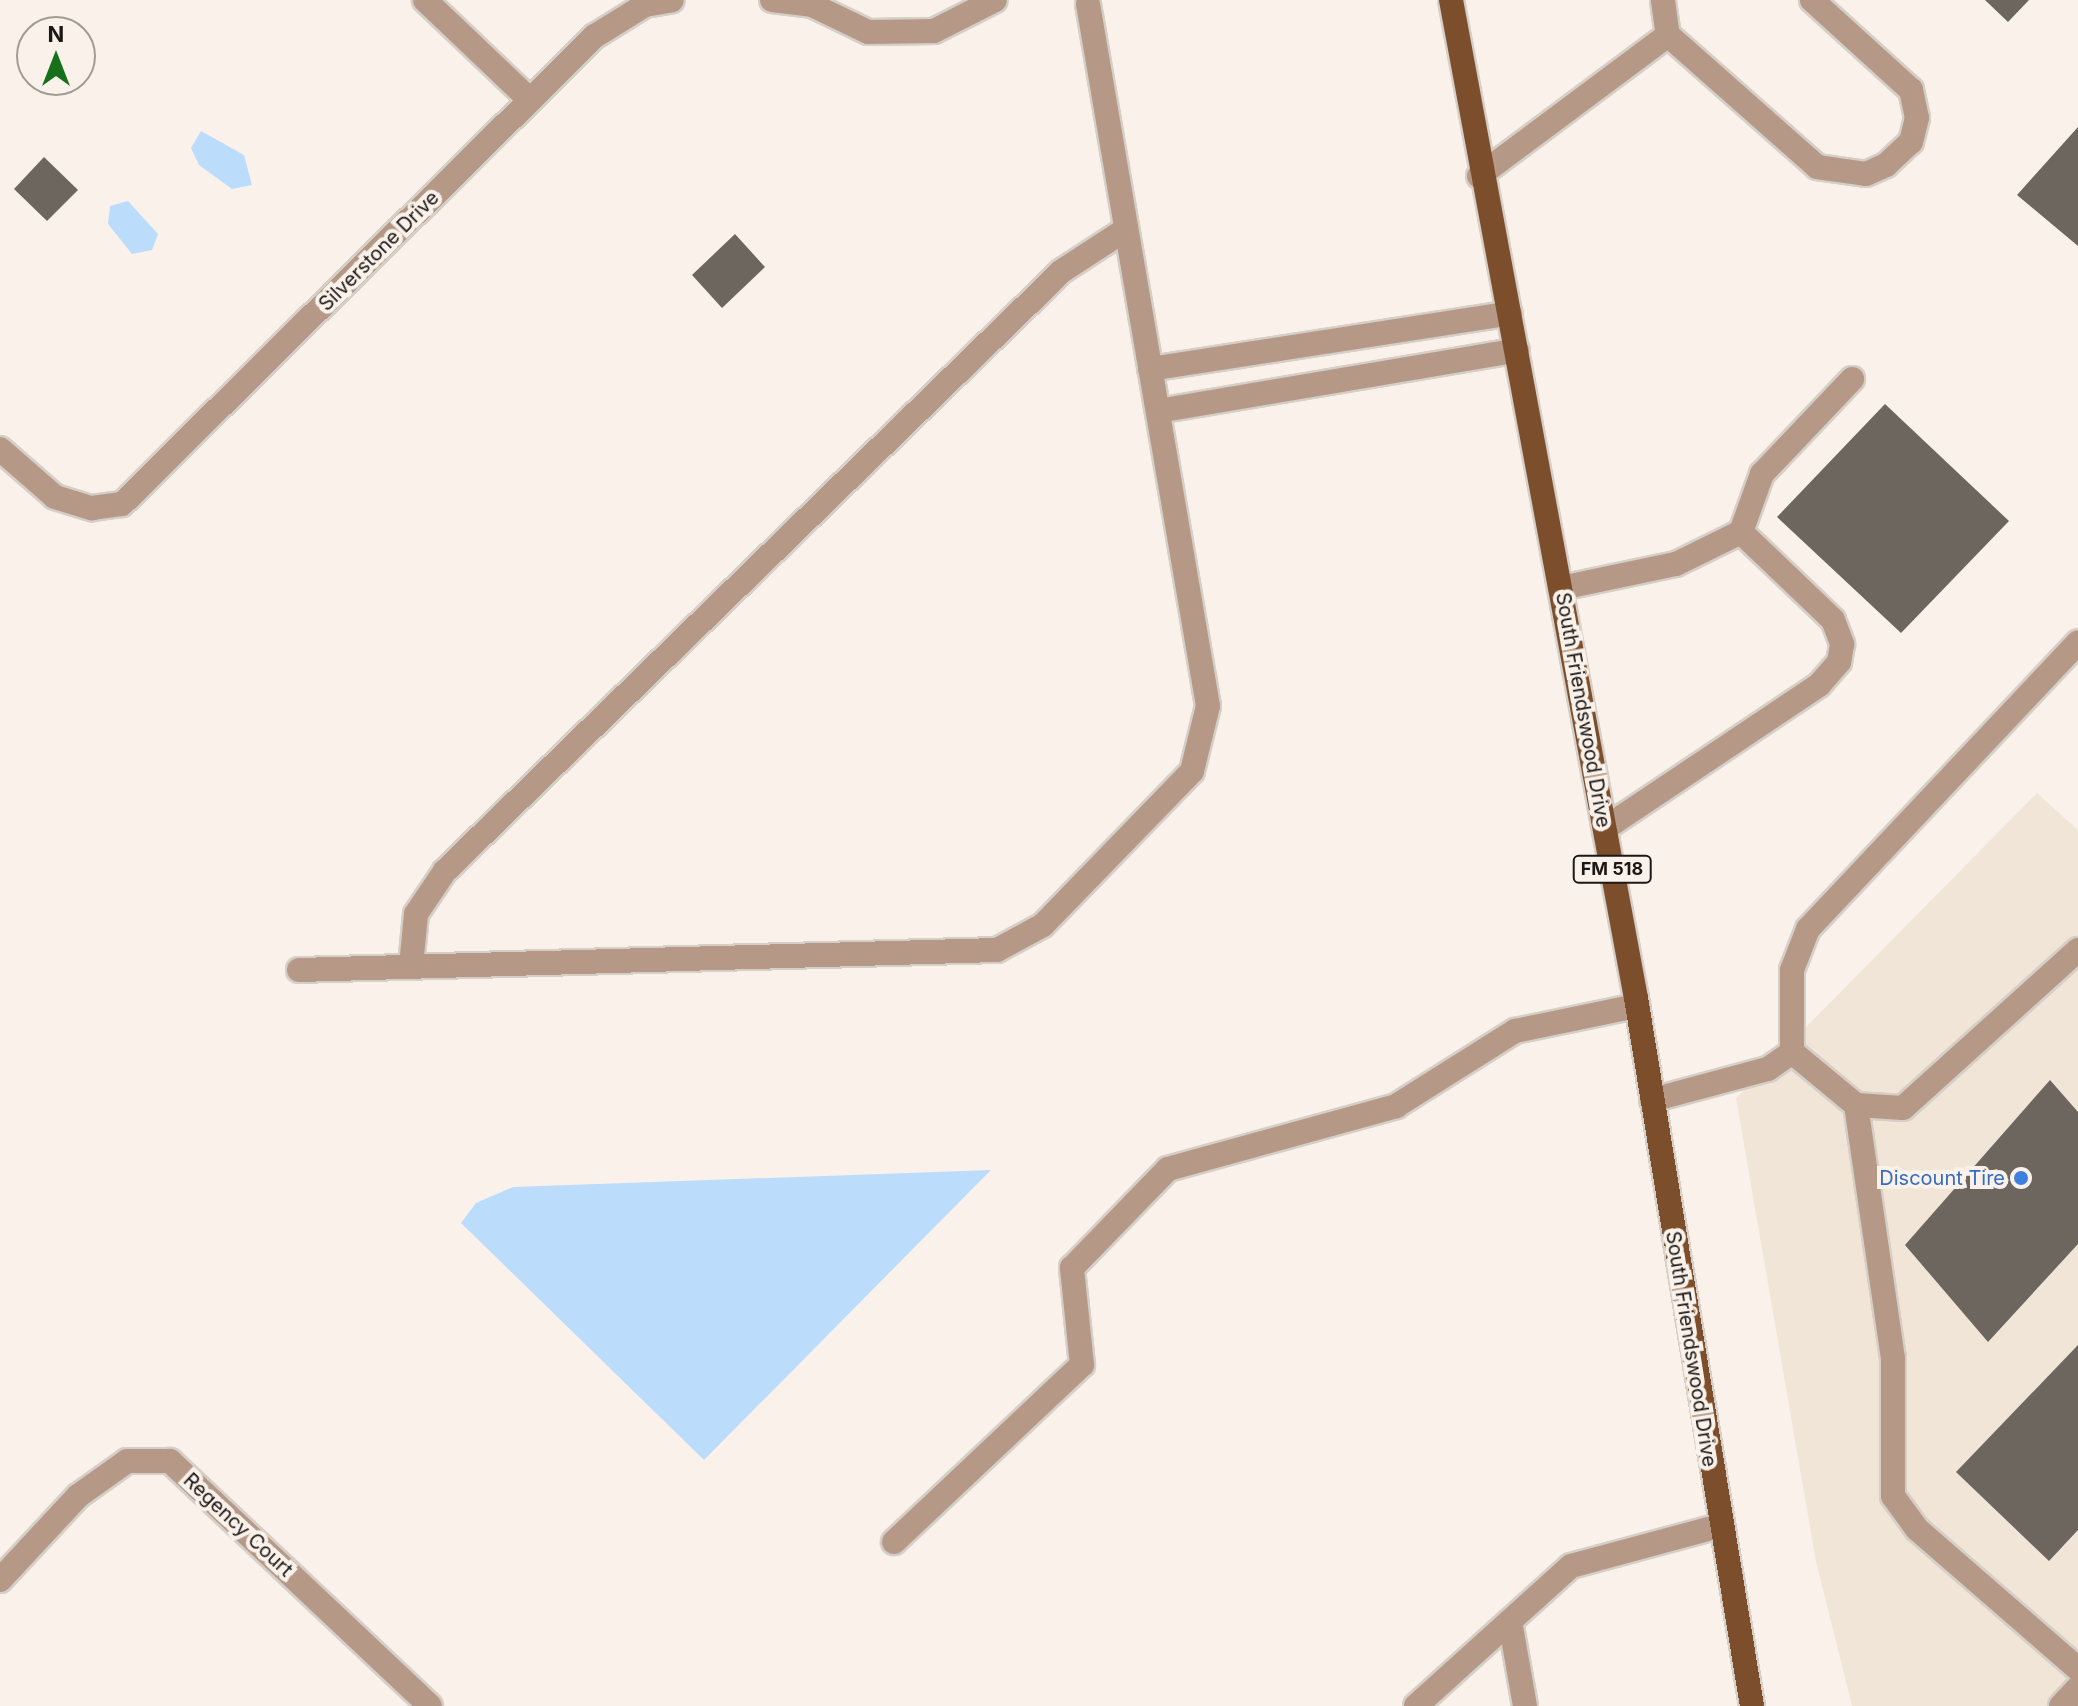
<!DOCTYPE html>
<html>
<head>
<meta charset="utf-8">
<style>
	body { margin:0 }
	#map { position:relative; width:2078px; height:1706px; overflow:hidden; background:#faf2ea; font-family:Inter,sans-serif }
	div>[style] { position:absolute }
	.built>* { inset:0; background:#f1e5d7 }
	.water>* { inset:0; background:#bcdcfc }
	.building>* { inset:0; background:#6c665f }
	.roads { filter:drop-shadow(2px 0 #d6cfc8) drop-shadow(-2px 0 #d6cfc8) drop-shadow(0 2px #d6cfc8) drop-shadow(0 -2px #d6cfc8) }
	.minor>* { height:24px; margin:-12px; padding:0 12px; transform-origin:12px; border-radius:12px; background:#b59986 }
	.major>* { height:24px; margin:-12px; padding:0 12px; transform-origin:12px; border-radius:12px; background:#7c4e2b }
	.dots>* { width:22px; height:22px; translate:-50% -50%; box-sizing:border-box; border:4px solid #faf2ea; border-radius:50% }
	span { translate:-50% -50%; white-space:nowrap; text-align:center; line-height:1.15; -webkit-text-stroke:8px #faf2ea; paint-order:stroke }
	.shield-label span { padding:2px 6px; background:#faf2ea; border:2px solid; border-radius:6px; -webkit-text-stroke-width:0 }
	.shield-label { font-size:18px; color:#1b1816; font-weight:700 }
	.street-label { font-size:20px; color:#1b1816 }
	.shop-label { font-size:20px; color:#366cbe }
	.right { translate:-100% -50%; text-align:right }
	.north { position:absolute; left:16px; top:16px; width:80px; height:80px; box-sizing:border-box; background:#faf2ea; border:2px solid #a19b95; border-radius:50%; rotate:0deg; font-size:22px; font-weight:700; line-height:32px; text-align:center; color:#1b1816 }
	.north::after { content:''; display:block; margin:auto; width:28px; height:36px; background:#16701c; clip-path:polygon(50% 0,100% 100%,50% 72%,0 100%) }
</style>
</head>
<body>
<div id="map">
	<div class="built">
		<i style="clip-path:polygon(2037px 793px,2078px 830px,2078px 1706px,1852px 1706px,1816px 1562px,1736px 1098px)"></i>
	</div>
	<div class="water">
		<i style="clip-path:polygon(201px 131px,244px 155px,252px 185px,232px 189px,199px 165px,191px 148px)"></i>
		<i style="clip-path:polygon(128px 201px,158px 234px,152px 250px,132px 254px,108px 224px,110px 206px)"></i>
		<i style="clip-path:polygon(991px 1170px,704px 1460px,461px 1223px,476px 1203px,513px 1187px)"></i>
	</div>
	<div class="building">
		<i style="clip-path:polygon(1985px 0,2029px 0,2008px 22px)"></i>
		<i style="clip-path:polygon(2078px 127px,2078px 246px,2017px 195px)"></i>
		<i style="clip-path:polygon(44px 157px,78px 190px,47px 221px,14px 189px)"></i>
		<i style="clip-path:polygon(735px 234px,765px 267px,722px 308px,692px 275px)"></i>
		<i style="clip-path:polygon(1885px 404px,2009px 521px,1901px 633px,1777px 517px)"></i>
		<i style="clip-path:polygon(2050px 1080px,2078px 1112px,2078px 1244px,1988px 1342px,1905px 1245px)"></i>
		<i style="clip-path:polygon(2078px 1345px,2078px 1530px,2049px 1561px,1956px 1472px)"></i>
	</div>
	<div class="roads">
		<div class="minor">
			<i style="left:425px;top:0;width:145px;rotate:43.6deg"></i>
			<i style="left:772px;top:0;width:40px;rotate:7.1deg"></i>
			<i style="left:812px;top:5px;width:62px;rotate:25.7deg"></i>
			<i style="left:868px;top:32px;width:66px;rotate:-0.9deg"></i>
			<i style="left:934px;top:31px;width:68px;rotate:-26.9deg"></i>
			<i style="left:1663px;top:1px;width:34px;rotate:82deg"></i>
			<i style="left:1479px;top:176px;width:236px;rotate:-36.7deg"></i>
			<i style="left:1668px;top:35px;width:199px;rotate:41.5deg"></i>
			<i style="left:1817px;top:167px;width:49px;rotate:8.1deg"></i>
			<i style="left:1866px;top:174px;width:22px;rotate:-24deg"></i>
			<i style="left:1886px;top:165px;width:34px;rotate:-43deg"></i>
			<i style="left:1911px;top:142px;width:25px;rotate:-76deg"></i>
			<i style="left:1917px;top:118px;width:29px;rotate:-102deg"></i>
			<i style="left:1911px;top:90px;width:134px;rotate:-137.7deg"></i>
			<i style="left:1150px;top:369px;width:364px;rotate:-8.8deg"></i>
			<i style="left:1158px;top:411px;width:364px;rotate:-9.6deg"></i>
			<i style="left:0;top:449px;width:73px;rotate:41.1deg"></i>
			<i style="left:55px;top:497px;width:39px;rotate:17deg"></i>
			<i style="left:92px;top:508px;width:30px;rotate:-8deg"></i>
			<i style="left:122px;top:504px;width:665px;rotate:-44.7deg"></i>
			<i style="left:595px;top:36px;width:59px;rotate:-31.8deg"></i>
			<i style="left:645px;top:5px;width:27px;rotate:-10deg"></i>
			<i style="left:1741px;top:532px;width:62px;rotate:-70.1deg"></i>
			<i style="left:1762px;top:474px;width:131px;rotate:-46.5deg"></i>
			<i style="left:1561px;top:588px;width:117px;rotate:-11.8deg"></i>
			<i style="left:1676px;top:564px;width:72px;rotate:-26.2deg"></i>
			<i style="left:1741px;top:532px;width:127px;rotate:43.7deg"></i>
			<i style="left:1833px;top:620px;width:26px;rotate:69deg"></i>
			<i style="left:1842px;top:644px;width:18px;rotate:99deg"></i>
			<i style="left:1839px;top:662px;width:30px;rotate:131deg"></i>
			<i style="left:1819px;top:685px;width:257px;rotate:146.2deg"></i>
			<i style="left:411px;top:966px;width:52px;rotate:-84.5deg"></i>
			<i style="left:416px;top:914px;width:52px;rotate:-56deg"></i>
			<i style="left:445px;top:871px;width:861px;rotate:-44.2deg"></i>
			<i style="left:1062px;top:271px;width:75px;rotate:-33.1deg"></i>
			<i style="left:299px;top:970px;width:698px;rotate:-1.64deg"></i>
			<i style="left:997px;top:950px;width:52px;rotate:-28.5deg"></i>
			<i style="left:1043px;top:925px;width:214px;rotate:-45.9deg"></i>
			<i style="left:1192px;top:771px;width:67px;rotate:-76.2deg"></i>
			<i style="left:1208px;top:706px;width:712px;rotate:-99.7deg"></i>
			<i style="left:1792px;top:1052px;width:83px;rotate:39.6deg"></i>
			<i style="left:1856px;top:1105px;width:47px;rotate:3.7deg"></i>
			<i style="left:1903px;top:1108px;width:236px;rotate:-42.1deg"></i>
			<i style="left:1652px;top:1100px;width:120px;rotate:-15deg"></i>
			<i style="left:1768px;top:1069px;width:29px;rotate:-35deg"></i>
			<i style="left:1792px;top:1052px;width:82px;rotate:-90deg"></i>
			<i style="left:1792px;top:970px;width:44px;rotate:-68.7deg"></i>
			<i style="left:1808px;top:929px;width:394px;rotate:-46.7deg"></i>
			<i style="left:1856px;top:1105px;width:256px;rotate:81.7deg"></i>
			<i style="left:1893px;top:1358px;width:138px;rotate:90deg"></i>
			<i style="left:1893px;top:1496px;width:41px;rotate:54deg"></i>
			<i style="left:1917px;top:1529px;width:213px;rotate:41deg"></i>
			<i style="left:894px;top:1542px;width:258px;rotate:-43.3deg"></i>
			<i style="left:1082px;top:1365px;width:98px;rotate:-95.9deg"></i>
			<i style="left:1072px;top:1268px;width:138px;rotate:-45.9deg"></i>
			<i style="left:1168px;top:1169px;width:237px;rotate:-15.4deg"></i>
			<i style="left:1396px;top:1106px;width:141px;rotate:-32.2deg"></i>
			<i style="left:1515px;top:1031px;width:125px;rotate:-11.6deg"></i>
			<i style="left:0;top:1580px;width:115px;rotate:-47.1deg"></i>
			<i style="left:78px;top:1496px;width:60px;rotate:-35.5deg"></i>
			<i style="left:127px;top:1461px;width:43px"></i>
			<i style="left:170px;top:1461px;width:357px;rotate:43.3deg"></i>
			<i style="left:1510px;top:1621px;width:86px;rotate:80deg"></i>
			<i style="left:1416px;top:1706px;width:209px;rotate:-42.1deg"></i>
			<i style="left:1571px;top:1566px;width:153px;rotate:-15.1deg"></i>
			<i style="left:2061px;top:1706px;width:25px;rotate:-47deg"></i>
		</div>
		<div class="major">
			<i style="left:1451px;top:0;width:1015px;rotate:79.5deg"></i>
			<i style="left:1636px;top:998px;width:717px;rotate:80.7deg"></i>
		</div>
	</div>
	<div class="dots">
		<i style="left:2021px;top:1178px;background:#3f7fe0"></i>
	</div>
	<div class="shield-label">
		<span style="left:1612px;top:869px">FM 518</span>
	</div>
	<div class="street-label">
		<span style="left:379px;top:251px;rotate:-45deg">Silverstone Drive</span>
		<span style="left:1583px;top:710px;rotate:80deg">South Friendswood Drive</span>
		<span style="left:1691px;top:1349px;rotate:81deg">South Friendswood Drive</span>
		<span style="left:238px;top:1525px;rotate:43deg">Regency Court</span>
	</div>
	<div class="shop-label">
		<span class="right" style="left:2005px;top:1178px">Discount Tire</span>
	</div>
	<div class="north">N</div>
</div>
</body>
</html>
